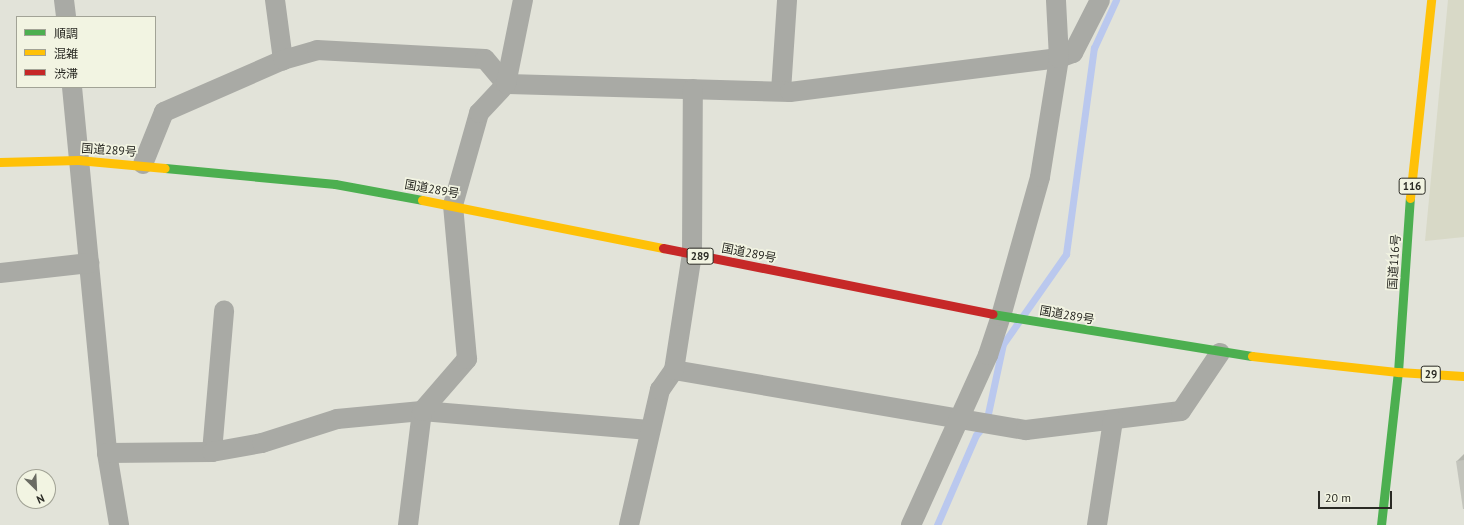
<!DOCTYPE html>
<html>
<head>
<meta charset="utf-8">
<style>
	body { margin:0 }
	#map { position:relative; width:1464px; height:525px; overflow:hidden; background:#e2e3d9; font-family:"PT Sans","Noto Sans JP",sans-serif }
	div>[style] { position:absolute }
	.built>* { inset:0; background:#d8d9c7 }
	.shadow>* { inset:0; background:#0003 }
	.stream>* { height:7px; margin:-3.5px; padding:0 3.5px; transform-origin:3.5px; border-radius:3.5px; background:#bac8ee }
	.building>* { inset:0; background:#c3c4bc }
	.street>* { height:20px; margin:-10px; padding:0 10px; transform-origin:10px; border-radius:10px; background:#a9aaa5 }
	.fast>* { height:9px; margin:-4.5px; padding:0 4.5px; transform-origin:4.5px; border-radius:4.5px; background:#4caf50 }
	.slow>* { height:9px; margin:-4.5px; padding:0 4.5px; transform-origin:4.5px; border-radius:4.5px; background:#ffc107 }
	.jam>* { height:9px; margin:-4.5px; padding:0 4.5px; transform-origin:4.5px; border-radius:4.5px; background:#c62828 }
	span { translate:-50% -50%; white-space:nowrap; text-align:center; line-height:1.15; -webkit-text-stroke:3.5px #f2f4e2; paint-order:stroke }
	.shield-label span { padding:1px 3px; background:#f2f4e2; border:1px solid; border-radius:3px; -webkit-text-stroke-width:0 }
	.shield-label { font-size:11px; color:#2a2a24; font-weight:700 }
	.street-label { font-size:12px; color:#2a2a24 }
	.legend { position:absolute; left:16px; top:16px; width:140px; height:72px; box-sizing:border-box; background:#f2f4e2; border:1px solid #a2a396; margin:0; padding:5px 7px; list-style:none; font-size:12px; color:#2a2a24 }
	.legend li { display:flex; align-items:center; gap:8px; height:20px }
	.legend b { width:20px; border:1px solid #a2a396 }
	.north { position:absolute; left:16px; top:469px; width:40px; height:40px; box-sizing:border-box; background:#f2f4e2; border:1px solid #a2a396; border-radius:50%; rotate:156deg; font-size:11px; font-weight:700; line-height:16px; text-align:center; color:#2a2a24 }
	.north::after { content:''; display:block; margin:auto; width:14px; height:18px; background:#6a6b63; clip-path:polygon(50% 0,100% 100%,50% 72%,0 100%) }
	.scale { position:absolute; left:1318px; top:491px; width:74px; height:18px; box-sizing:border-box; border:2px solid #2a2a24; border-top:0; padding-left:5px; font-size:12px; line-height:14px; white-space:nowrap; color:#2a2a24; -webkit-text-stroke:3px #f2f4e2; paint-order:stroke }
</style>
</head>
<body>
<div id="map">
	<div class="built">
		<i style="clip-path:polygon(1448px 0,1464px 0,1464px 237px,1425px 241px)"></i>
	</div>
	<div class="shadow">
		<i style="clip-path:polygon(1464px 454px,1464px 506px,1457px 461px)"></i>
	</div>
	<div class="stream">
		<i style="left:937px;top:525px;width:98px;rotate:-66.6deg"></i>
		<i style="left:976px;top:435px;width:16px;rotate:-50deg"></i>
		<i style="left:986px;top:423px;width:81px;rotate:-77.9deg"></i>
		<i style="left:1003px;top:344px;width:110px;rotate:-55deg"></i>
		<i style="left:1066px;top:254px;width:208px;rotate:-82.3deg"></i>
		<i style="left:1094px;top:48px;width:53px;rotate:-65.4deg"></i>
	</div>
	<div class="building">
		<i style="clip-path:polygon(1464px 460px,1464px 509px,1463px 509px,1456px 461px)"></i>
	</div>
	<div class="street">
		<i style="left:64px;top:0;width:17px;rotate:83deg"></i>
		<i style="left:275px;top:0;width:61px;rotate:82.4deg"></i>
		<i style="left:72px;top:87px;width:368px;rotate:84.5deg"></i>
		<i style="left:107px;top:453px;width:73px;rotate:80.5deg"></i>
		<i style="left:781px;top:91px;width:91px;rotate:-86.2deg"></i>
		<i style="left:143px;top:164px;width:56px;rotate:-68deg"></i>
		<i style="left:164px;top:112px;width:130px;rotate:-23.6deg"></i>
		<i style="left:283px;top:60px;width:35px;rotate:-16deg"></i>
		<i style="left:317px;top:50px;width:168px;rotate:3.1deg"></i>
		<i style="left:485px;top:59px;width:33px;rotate:50deg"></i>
		<i style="left:506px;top:84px;width:284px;rotate:1.6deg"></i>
		<i style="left:790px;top:92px;width:271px;rotate:-7.2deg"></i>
		<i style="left:1059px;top:58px;width:15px;rotate:-20deg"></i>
		<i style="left:1073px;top:53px;width:59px;rotate:-63deg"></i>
		<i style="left:0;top:273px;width:90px;rotate:-6.4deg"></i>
		<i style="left:674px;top:370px;width:357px;rotate:9.7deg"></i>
		<i style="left:1026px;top:430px;width:156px;rotate:-7deg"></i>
		<i style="left:1181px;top:411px;width:70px;rotate:-56.1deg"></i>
		<i style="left:212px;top:452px;width:142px;rotate:-85.1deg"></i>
		<i style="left:107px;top:453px;width:105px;rotate:-0.5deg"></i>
		<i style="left:212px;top:452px;width:51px;rotate:-10.2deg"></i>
		<i style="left:262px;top:443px;width:79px;rotate:-17.7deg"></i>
		<i style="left:337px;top:419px;width:85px;rotate:-5.4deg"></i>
		<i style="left:422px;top:411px;width:228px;rotate:4.8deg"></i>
		<i style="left:408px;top:525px;width:115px;rotate:-83deg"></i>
		<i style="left:422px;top:411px;width:69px;rotate:-49.1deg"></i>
		<i style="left:467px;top:359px;width:155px;rotate:-95.2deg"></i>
		<i style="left:453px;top:205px;width:96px;rotate:-74.2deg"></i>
		<i style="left:479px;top:113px;width:40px;rotate:-47deg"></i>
		<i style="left:506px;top:84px;width:86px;rotate:-78.6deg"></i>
		<i style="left:629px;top:525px;width:139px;rotate:-77.1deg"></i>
		<i style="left:660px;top:390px;width:24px;rotate:-55deg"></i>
		<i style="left:674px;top:370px;width:117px;rotate:-81.2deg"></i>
		<i style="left:692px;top:254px;width:165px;rotate:-89.7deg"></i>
		<i style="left:911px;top:525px;width:187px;rotate:-65.6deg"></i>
		<i style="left:988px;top:355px;width:41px;rotate:-71.6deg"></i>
		<i style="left:1001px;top:316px;width:144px;rotate:-74.3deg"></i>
		<i style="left:1040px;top:177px;width:121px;rotate:-80.9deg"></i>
		<i style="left:1059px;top:58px;width:58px;rotate:-93deg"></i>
		<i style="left:1097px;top:525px;width:106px;rotate:-81.3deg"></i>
	</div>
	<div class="fast">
		<i style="left:165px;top:168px;width:171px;rotate:5.4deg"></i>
		<i style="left:335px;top:184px;width:88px;rotate:10.4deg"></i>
		<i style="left:992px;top:314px;width:263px;rotate:9.2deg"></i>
		<i style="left:1381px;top:525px;width:154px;rotate:-83.7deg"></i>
		<i style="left:1398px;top:372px;width:174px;rotate:-86.1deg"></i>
	</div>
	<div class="slow">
		<i style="left:0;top:162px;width:78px;rotate:-1.5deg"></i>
		<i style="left:78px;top:160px;width:87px;rotate:5.3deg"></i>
		<i style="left:1410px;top:198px;width:199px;rotate:-83.9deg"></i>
		<i style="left:422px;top:200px;width:246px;rotate:11.3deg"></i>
		<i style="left:1252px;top:356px;width:147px;rotate:6.3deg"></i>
		<i style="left:1398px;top:372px;width:66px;rotate:3.5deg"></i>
	</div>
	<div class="jam">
		<i style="left:663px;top:248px;width:336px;rotate:11.3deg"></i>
	</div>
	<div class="shield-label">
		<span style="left:1412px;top:186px">116</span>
		<span style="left:700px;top:256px">289</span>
		<span style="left:1431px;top:374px">29</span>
	</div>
	<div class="street-label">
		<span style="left:109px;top:150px;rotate:4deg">国道289号</span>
		<span style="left:432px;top:189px;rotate:10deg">国道289号</span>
		<span style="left:749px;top:253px;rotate:11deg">国道289号</span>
		<span style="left:1394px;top:262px;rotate:-86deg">国道116号</span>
		<span style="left:1067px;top:315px;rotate:10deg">国道289号</span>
	</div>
	<ul class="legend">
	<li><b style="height:5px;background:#4caf50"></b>順調</li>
	<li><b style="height:5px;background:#ffc107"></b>混雑</li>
	<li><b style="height:5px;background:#c62828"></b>渋滞</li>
	</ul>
	<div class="north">N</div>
	<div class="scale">20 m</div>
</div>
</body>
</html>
